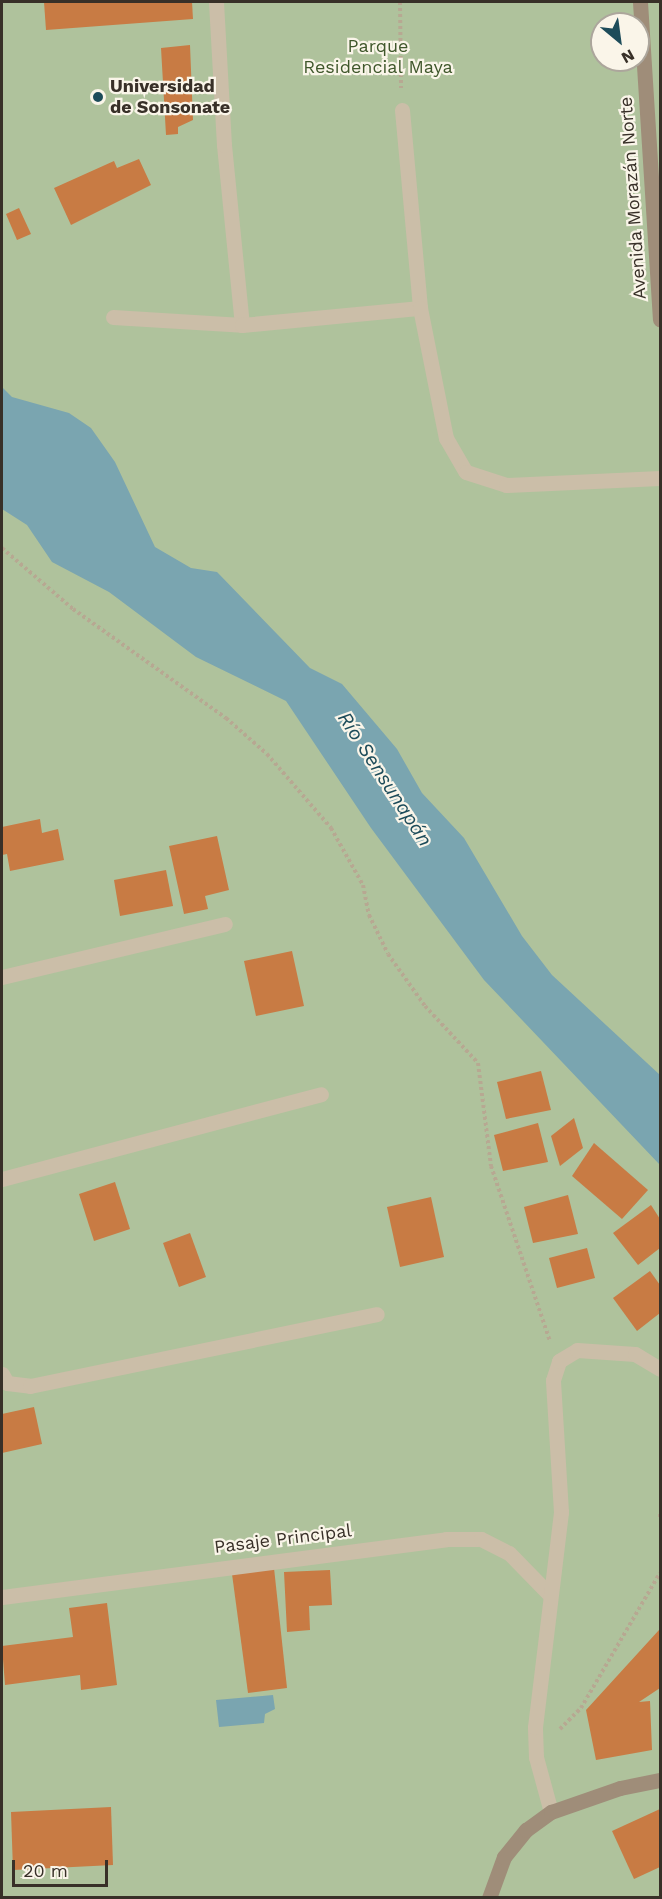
<!DOCTYPE html>
<html>
<head>
<meta charset="utf-8">
<style>
	body { margin:0 }
	#map { position:relative; width:662px; height:1899px; overflow:hidden; background:#f3ecdc; font-family:"Work Sans",sans-serif }
	div>[style] { position:absolute }
	.green>* { inset:0; background:#afc29c }
	.water>* { inset:0; background:#7aa5b0 }
	.building>* { inset:0; background:#c87b44 }
	.path>* { height:4px; margin-top:-2px; transform-origin:0; background:repeating-linear-gradient(90deg,#b7a892 0 3px,transparent 0 6px) }
	.pedestrian>* { height:15px; margin:-7.5px; padding:0 7.5px; transform-origin:7.5px; border-radius:7.5px; background:#cbbea8 }
	.minor>* { height:15px; margin:-7.5px; padding:0 7.5px; transform-origin:7.5px; border-radius:7.5px; background:#cbbea8 }
	.secondary>* { height:15px; margin:-7.5px; padding:0 7.5px; transform-origin:7.5px; border-radius:7.5px; background:#9f8d79 }
	.dots>* { width:16px; height:16px; translate:-50% -50%; box-sizing:border-box; border:3px solid #faf5e9; border-radius:50% }
	span { translate:-50% -50%; white-space:nowrap; text-align:center; line-height:1.15; -webkit-text-stroke:4.5px #faf5e9; paint-order:stroke }
	.park-label { font-size:18px; color:#3f572b }
	.poi-label { font-size:18px; color:#383028; font-weight:700 }
	.left { translate:0 -50%; text-align:left }
	.street-label { font-size:18px; color:#383028 }
	.water-label { font-size:20px; color:#1d4c5a; font-style:italic }
	.frame { position:absolute; inset:0; border:3px solid #383028; pointer-events:none }
	.north { position:absolute; left:590px; top:12px; width:60px; height:60px; box-sizing:border-box; background:#faf5e9; border:2px solid #aca69c; border-radius:50%; rotate:151deg; font-size:16px; font-weight:700; line-height:24px; text-align:center; color:#383028 }
	.north::after { content:''; display:block; margin:auto; width:21px; height:27px; background:#1d4c5a; clip-path:polygon(50% 0,100% 100%,50% 72%,0 100%) }
	.scale { position:absolute; left:12px; top:1860px; width:96px; height:27px; box-sizing:border-box; border:3px solid #383028; border-top:0; padding-left:8px; font-size:18px; line-height:21px; white-space:nowrap; color:#383028; -webkit-text-stroke:4px #faf5e9; paint-order:stroke }
</style>
</head>
<body>
<div id="map">
	<div class="green">
		<i style="clip-path:polygon(evenodd,2px 2px,660px 2px,660px 1897px,2px 1898px,2px 2px,602px 24px,638px 24px,638px 60px,602px 60px,602px 24px)"></i>
	</div>
	<div class="water">
		<i style="clip-path:polygon(2px 387px,12px 397px,69px 413px,91px 428px,115px 462px,155px 547px,191px 568px,217px 572px,310px 668px,342px 684px,397px 749px,422px 793px,464px 838px,522px 936px,552px 975px,660px 1075px,660px 1165px,484px 980px,371px 828px,286px 701px,196px 657px,109px 592px,52px 562px,27px 525px,2px 509px)"></i>
		<i style="clip-path:polygon(273px 1695px,275px 1709px,265px 1714px,264px 1723px,219px 1727px,216px 1700px)"></i>
	</div>
	<div class="building">
		<i style="clip-path:polygon(44px 2px,192px 2px,193px 19px,46px 30px)"></i>
		<i style="clip-path:polygon(190px 45px,193px 120px,178px 127px,178px 134px,166px 135px,161px 48px)"></i>
		<i style="clip-path:polygon(139px 159px,151px 185px,71px 225px,54px 188px,114px 161px,117px 168px)"></i>
		<i style="clip-path:polygon(19px 208px,31px 234px,17px 240px,6px 214px)"></i>
		<i style="clip-path:polygon(40px 819px,42px 833px,58px 829px,64px 860px,10px 871px,7px 854px,2px 855px,2px 827px)"></i>
		<i style="clip-path:polygon(217px 836px,229px 890px,205px 896px,208px 909px,184px 914px,169px 846px)"></i>
		<i style="clip-path:polygon(166px 870px,173px 906px,120px 916px,114px 880px)"></i>
		<i style="clip-path:polygon(292px 951px,304px 1006px,256px 1016px,244px 961px)"></i>
		<i style="clip-path:polygon(541px 1071px,551px 1110px,506px 1119px,497px 1082px)"></i>
		<i style="clip-path:polygon(574px 1118px,583px 1148px,560px 1166px,551px 1136px)"></i>
		<i style="clip-path:polygon(538px 1123px,548px 1162px,503px 1171px,494px 1135px)"></i>
		<i style="clip-path:polygon(594px 1143px,648px 1190px,622px 1219px,572px 1176px)"></i>
		<i style="clip-path:polygon(115px 1182px,130px 1229px,94px 1241px,79px 1194px)"></i>
		<i style="clip-path:polygon(568px 1195px,578px 1234px,533px 1243px,524px 1207px)"></i>
		<i style="clip-path:polygon(431px 1197px,444px 1257px,400px 1267px,387px 1207px)"></i>
		<i style="clip-path:polygon(651px 1205px,660px 1219px,660px 1248px,638px 1265px,613px 1233px)"></i>
		<i style="clip-path:polygon(190px 1233px,206px 1277px,179px 1287px,163px 1243px)"></i>
		<i style="clip-path:polygon(587px 1248px,595px 1278px,557px 1288px,549px 1258px)"></i>
		<i style="clip-path:polygon(650px 1271px,660px 1285px,660px 1313px,637px 1331px,613px 1298px)"></i>
		<i style="clip-path:polygon(34px 1407px,42px 1444px,2px 1453px,2px 1414px)"></i>
		<i style="clip-path:polygon(274px 1568px,287px 1688px,248px 1693px,232px 1574px)"></i>
		<i style="clip-path:polygon(330px 1570px,332px 1605px,309px 1606px,310px 1630px,287px 1632px,284px 1572px)"></i>
		<i style="clip-path:polygon(107px 1603px,117px 1685px,81px 1690px,80px 1675px,5px 1685px,2px 1646px,73px 1637px,69px 1608px)"></i>
		<i style="clip-path:polygon(659px 1630px,660px 1688px,639px 1702px,650px 1701px,652px 1750px,596px 1760px,586px 1710px)"></i>
		<i style="clip-path:polygon(111px 1807px,113px 1865px,13px 1870px,11px 1812px)"></i>
		<i style="clip-path:polygon(660px 1809px,660px 1867px,634px 1879px,612px 1831px)"></i>
	</div>
	<div class="path">
		<i style="left:400px;top:2px;width:86px;rotate:89.3deg"></i>
		<i style="left:2px;top:548px;width:94px;rotate:40.7deg"></i>
		<i style="left:73px;top:609px;width:188px;rotate:35.5deg"></i>
		<i style="left:226px;top:718px;width:55px;rotate:41.3deg"></i>
		<i style="left:267px;top:754px;width:98px;rotate:49.1deg"></i>
		<i style="left:331px;top:828px;width:65px;rotate:60.7deg"></i>
		<i style="left:363px;top:885px;width:31px;rotate:79deg"></i>
		<i style="left:369px;top:915px;width:43px;rotate:64deg"></i>
		<i style="left:388px;top:954px;width:64px;rotate:54.6deg"></i>
		<i style="left:425px;top:1006px;width:78px;rotate:47.1deg"></i>
		<i style="left:478px;top:1063px;width:104px;rotate:82.8deg"></i>
		<i style="left:491px;top:1166px;width:185px;rotate:71.4deg"></i>
		<i style="left:660px;top:1514px;width:4px;rotate:90deg"></i>
		<i style="left:560px;top:1729px;width:30px;rotate:-45deg"></i>
		<i style="left:581px;top:1708px;width:156px;rotate:-59.7deg"></i>
	</div>
	<div class="pedestrian">
		<i style="left:224px;top:145px;width:181px;rotate:84.3deg"></i>
		<i style="left:113px;top:317px;width:129px;rotate:3.5deg"></i>
		<i style="left:242px;top:325px;width:179px;rotate:-5.5deg"></i>
	</div>
	<div class="minor">
		<i style="left:216px;top:2px;width:143px;rotate:86.8deg"></i>
		<i style="left:402px;top:110px;width:199px;rotate:84.8deg"></i>
		<i style="left:420px;top:308px;width:133px;rotate:78.7deg"></i>
		<i style="left:446px;top:438px;width:39px;rotate:60deg"></i>
		<i style="left:466px;top:472px;width:42px;rotate:18deg"></i>
		<i style="left:506px;top:485px;width:154px;rotate:-2.6deg"></i>
		<i style="left:2px;top:977px;width:229px;rotate:-13.4deg"></i>
		<i style="left:2px;top:1179px;width:330px;rotate:-14.9deg"></i>
		<i style="left:2px;top:1374px;width:10px;rotate:61deg"></i>
		<i style="left:7px;top:1383px;width:23px;rotate:7deg"></i>
		<i style="left:30px;top:1386px;width:354px;rotate:-11.7deg"></i>
		<i style="left:2px;top:1597px;width:448px;rotate:-7.4deg"></i>
		<i style="left:446px;top:1539px;width:35px"></i>
		<i style="left:481px;top:1539px;width:31px;rotate:27deg"></i>
		<i style="left:509px;top:1553px;width:59px;rotate:45.7deg"></i>
		<i style="left:551px;top:1812px;width:57px;rotate:-105.3deg"></i>
		<i style="left:536px;top:1757px;width:30px;rotate:-92deg"></i>
		<i style="left:535px;top:1727px;width:217px;rotate:-83.1deg"></i>
		<i style="left:561px;top:1512px;width:132px;rotate:-93.5deg"></i>
		<i style="left:553px;top:1380px;width:20px;rotate:-72deg"></i>
		<i style="left:559px;top:1361px;width:21px;rotate:-31deg"></i>
		<i style="left:577px;top:1350px;width:58px;rotate:3.9deg"></i>
		<i style="left:635px;top:1354px;width:29px;rotate:31deg"></i>
	</div>
	<div class="secondary">
		<i style="left:640px;top:2px;width:318px;rotate:86.4deg"></i>
		<i style="left:489px;top:1898px;width:44px;rotate:-69.9deg"></i>
		<i style="left:504px;top:1857px;width:35px;rotate:-51deg"></i>
		<i style="left:526px;top:1830px;width:31px;rotate:-36deg"></i>
		<i style="left:551px;top:1812px;width:73px;rotate:-19.2deg"></i>
		<i style="left:620px;top:1788px;width:41px;rotate:-11.3deg"></i>
	</div>
	<div class="dots">
		<i style="left:98px;top:97px;background:#1d4c5a"></i>
	</div>
	<div class="park-label">
		<span style="left:378px;top:57px">Parque<br>Residencial Maya</span>
	</div>
	<div class="poi-label">
		<span class="left" style="left:110px;top:97px">Universidad<br>de Sonsonate</span>
	</div>
	<div class="street-label">
		<span style="left:633px;top:198px;rotate:-94deg">Avenida Morazán Norte</span>
		<span style="left:283px;top:1539px;rotate:-7deg">Pasaje Principal</span>
	</div>
	<div class="water-label">
		<span style="left:385px;top:779px;rotate:57deg">Río Sensunapán</span>
	</div>
	<div class="frame"></div>
	<div class="north">N</div>
	<div class="scale">20 m</div>
</div>
</body>
</html>
